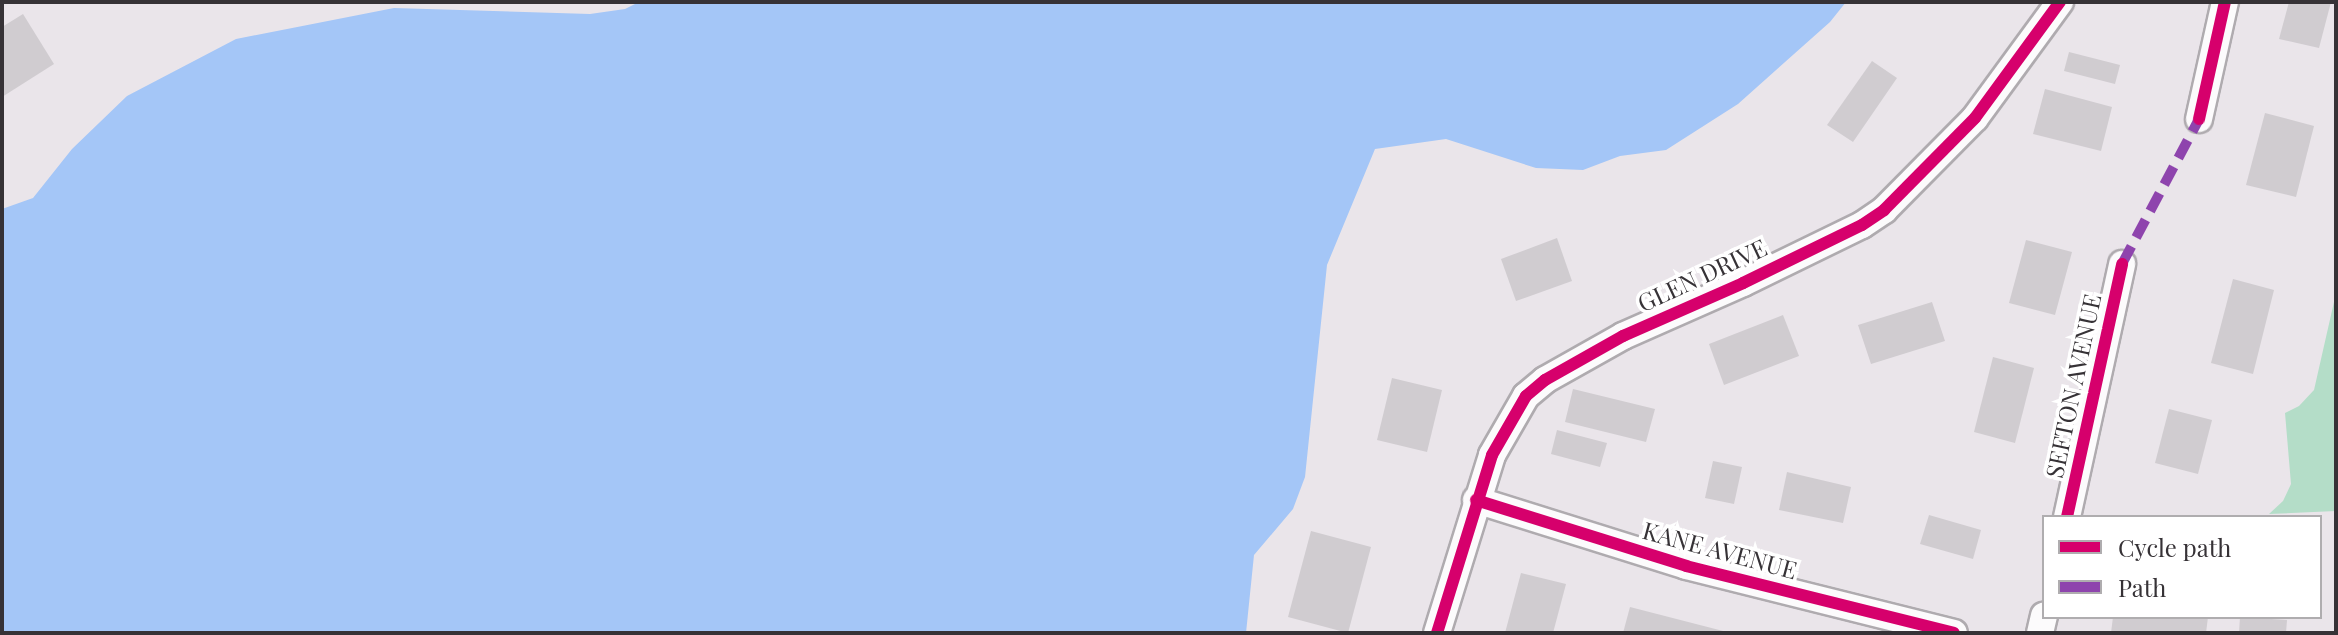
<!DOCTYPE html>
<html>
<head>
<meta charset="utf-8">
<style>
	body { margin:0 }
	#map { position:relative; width:2338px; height:635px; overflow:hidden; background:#eae5ea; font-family:"Playfair Display",serif }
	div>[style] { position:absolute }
	.green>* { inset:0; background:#b4ddc8 }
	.water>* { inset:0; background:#a4c6f7 }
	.building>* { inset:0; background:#d0ccd0 }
	.roads { filter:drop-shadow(2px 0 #afabaf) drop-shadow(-2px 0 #afabaf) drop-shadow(0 2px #afabaf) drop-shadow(0 -2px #afabaf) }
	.street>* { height:26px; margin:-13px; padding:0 13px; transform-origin:13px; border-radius:13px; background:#fcfbfc }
	.quiet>* { height:10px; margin-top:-5px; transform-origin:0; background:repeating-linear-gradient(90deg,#8e44ad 0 20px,transparent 0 30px) }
	.cycleway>* { height:12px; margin:-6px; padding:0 6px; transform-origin:6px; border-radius:6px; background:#d6006c }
	span { translate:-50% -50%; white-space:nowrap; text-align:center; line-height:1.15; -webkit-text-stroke:7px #fff; paint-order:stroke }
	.street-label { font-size:24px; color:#363236 }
	.frame { position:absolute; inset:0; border:4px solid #363236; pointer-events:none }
	.legend { position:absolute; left:2042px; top:515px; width:280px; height:104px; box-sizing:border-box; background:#fff; border:2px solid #afadaf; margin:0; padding:10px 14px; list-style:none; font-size:24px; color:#363236 }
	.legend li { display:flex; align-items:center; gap:16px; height:40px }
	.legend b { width:40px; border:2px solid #afadaf }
</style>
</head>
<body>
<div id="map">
	<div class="green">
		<i style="clip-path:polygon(2336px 293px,2336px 511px,2269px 514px,2283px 501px,2291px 484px,2285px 413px,2299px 406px,2314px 390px)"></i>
	</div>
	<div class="water">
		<i style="clip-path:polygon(639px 2px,1846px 2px,1830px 22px,1738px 104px,1666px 150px,1620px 156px,1583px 170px,1536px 168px,1446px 139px,1375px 149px,1327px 265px,1305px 477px,1293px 509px,1254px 555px,1246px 633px,2px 633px,2px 209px,33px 198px,72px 149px,127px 96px,236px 39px,394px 8px,590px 14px,625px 9px)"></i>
	</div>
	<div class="building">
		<i style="clip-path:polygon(2289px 2px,2331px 2px,2319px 48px,2279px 39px)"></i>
		<i style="clip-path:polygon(23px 14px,54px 64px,2px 97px,2px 27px)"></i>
		<i style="clip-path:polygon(2069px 52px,2120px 65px,2115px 84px,2064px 71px)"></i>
		<i style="clip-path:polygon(1872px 61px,1897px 78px,1853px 142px,1827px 125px)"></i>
		<i style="clip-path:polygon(2045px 89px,2112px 107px,2101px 151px,2033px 134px)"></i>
		<i style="clip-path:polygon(2265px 113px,2314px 126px,2296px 197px,2246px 185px)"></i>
		<i style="clip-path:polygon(1557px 238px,1572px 281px,1516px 301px,1501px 259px)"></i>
		<i style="clip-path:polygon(2026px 240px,2072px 252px,2055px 315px,2009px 303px)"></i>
		<i style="clip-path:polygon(2233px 279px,2274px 290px,2253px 374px,2211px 363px)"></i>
		<i style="clip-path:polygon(1932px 302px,1945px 341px,1871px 364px,1858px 325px)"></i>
		<i style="clip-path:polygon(1783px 315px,1799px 356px,1724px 385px,1709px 344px)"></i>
		<i style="clip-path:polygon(1993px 357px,2034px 368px,2015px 443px,1974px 432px)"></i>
		<i style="clip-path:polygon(1392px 378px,1442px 390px,1427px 452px,1377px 440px)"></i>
		<i style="clip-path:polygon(1573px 389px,1655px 409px,1646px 442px,1565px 422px)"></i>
		<i style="clip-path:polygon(2169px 409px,2212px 420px,2198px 474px,2155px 463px)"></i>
		<i style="clip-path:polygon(1557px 430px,1607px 443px,1600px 467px,1551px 454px)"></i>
		<i style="clip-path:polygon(1713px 461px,1742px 467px,1734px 504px,1705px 498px)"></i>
		<i style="clip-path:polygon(1787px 472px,1851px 487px,1843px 523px,1779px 510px)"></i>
		<i style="clip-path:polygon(1929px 515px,1981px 530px,1973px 559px,1920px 544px)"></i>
		<i style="clip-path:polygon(1311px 531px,1371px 547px,1348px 633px,1288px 617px)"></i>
		<i style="clip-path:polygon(1521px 573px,1566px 584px,1553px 633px,1505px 633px)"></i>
		<i style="clip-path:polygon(1630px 607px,1727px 632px,1727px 633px,1623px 633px)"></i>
		<i style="clip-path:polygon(2113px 617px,2208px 617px,2206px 633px,2111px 633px)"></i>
		<i style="clip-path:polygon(2240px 617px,2287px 620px,2286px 633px,2239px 633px)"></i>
	</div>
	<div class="roads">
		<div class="street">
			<i style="left:2199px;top:119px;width:120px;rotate:-77.5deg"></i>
			<i style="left:1476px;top:500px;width:220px;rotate:17.4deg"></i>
			<i style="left:1686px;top:566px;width:276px;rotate:14deg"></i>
			<i style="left:2067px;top:517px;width:259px;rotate:-77.7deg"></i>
			<i style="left:1437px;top:633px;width:186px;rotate:-72.8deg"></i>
			<i style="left:1492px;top:455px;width:68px;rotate:-60deg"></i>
			<i style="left:1526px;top:396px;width:25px;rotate:-40deg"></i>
			<i style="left:1545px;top:380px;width:90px;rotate:-29.4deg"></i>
			<i style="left:1623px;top:336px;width:131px;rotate:-23.8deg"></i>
			<i style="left:1743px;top:283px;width:132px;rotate:-26deg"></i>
			<i style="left:1862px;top:225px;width:27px;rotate:-34deg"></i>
			<i style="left:1884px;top:210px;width:129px;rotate:-45.3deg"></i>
			<i style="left:1975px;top:118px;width:144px;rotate:-53.8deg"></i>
			<i style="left:2040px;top:633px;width:18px;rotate:-77deg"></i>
		</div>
	</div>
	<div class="quiet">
		<i style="left:2122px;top:264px;width:164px;rotate:-62deg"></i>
	</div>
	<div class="cycleway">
		<i style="left:2199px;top:119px;width:120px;rotate:-77.5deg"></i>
		<i style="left:1476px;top:500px;width:220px;rotate:17.4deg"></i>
		<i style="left:1686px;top:566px;width:276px;rotate:14deg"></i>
		<i style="left:2067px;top:517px;width:259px;rotate:-77.7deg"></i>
		<i style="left:1437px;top:633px;width:186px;rotate:-72.8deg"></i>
		<i style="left:1492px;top:455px;width:68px;rotate:-60deg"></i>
		<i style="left:1526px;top:396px;width:25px;rotate:-40deg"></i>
		<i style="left:1545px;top:380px;width:90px;rotate:-29.4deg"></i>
		<i style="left:1623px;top:336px;width:131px;rotate:-23.8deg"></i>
		<i style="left:1743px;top:283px;width:132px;rotate:-26deg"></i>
		<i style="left:1862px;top:225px;width:27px;rotate:-34deg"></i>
		<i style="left:1884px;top:210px;width:129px;rotate:-45.3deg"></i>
		<i style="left:1975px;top:118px;width:144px;rotate:-53.8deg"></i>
	</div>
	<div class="street-label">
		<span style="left:1702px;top:275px;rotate:-25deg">GLEN DRIVE</span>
		<span style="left:2073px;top:386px;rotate:-78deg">SEFTON AVENUE</span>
		<span style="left:1720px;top:550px;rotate:15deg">KANE AVENUE</span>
	</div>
	<div class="frame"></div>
	<ul class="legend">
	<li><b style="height:10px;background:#d6006c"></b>Cycle path</li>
	<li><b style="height:10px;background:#8e44ad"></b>Path</li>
	</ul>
</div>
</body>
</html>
